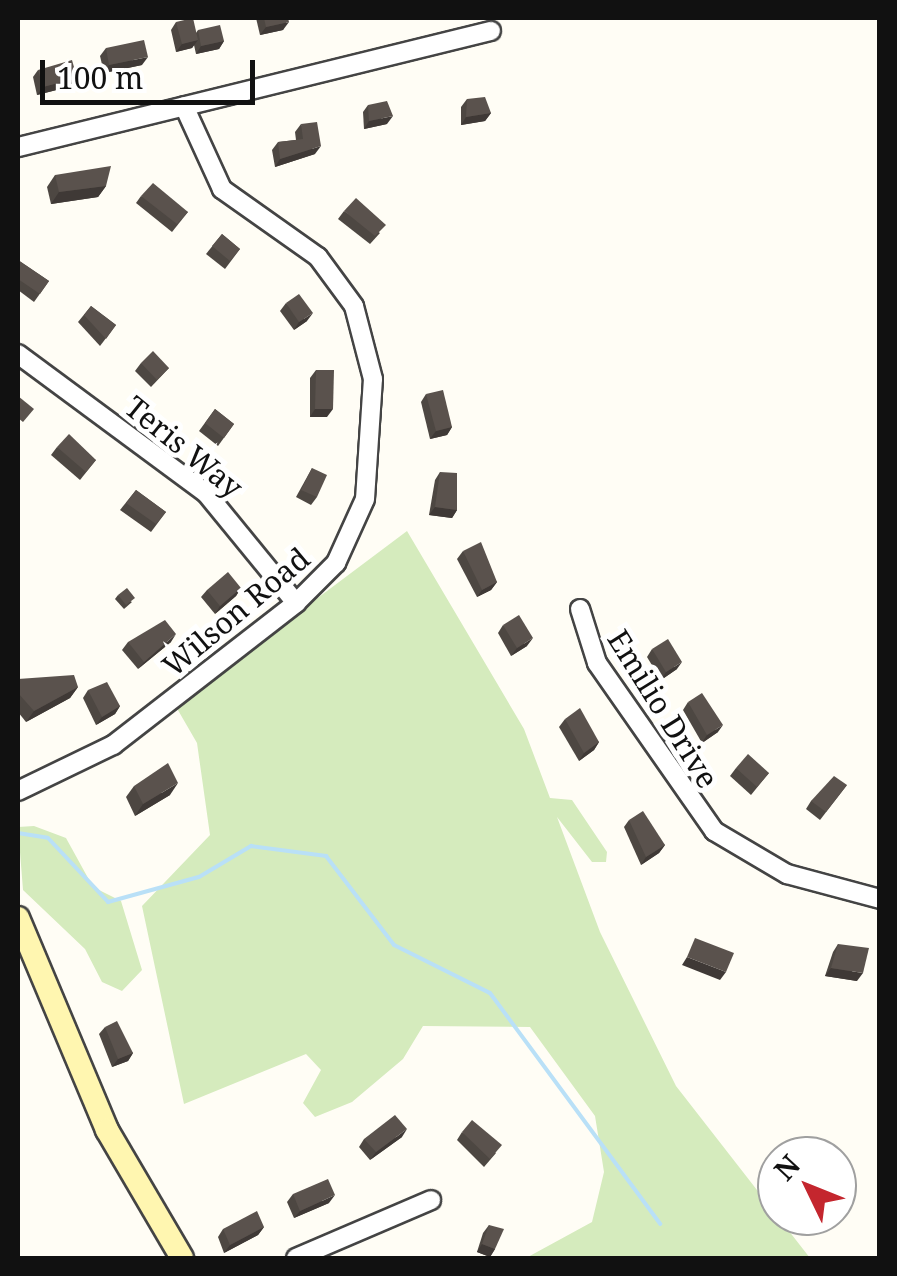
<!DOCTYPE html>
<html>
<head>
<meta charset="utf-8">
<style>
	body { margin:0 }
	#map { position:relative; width:897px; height:1276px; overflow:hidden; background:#fffdf5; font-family:"Noto Serif",serif }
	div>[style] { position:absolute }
	.green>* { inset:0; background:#d5ebbd }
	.stream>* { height:4px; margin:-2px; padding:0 2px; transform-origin:2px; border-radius:2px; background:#b9e0f7 }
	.roads { filter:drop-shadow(2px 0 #444) drop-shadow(-2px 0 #444) drop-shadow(0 2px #444) drop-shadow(0 -2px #444) }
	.minor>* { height:18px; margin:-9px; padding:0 9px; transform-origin:9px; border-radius:9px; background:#fff }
	.secondary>* { height:22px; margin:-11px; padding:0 11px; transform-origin:11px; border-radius:11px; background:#fff6b0 }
	.wall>* { inset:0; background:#4d4742 }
	.shaded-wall>* { inset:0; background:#3f3936 }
	.building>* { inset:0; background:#5a524d }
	span { translate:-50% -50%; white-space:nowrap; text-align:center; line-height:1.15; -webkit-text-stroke:10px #fff; paint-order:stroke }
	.street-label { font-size:30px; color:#111 }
	.frame { position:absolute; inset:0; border:20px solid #111; pointer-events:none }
	.north { position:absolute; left:757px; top:1136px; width:100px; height:100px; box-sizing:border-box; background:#fff; border:2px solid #a0a0a0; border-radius:50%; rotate:313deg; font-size:28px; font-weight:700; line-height:40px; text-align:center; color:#111 }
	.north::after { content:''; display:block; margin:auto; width:35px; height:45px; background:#c4262e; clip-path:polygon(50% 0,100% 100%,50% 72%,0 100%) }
	.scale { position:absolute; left:40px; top:60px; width:215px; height:45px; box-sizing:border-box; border:5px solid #111; border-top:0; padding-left:12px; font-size:30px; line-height:35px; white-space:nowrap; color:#111; -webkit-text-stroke:8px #fff; paint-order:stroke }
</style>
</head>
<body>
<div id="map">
	<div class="green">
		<i style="clip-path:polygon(407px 531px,524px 729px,550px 798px,572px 800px,607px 852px,606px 862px,592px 862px,557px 817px,600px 932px,676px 1086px,810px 1258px,526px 1258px,592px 1222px,604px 1172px,595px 1116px,530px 1027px,423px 1026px,403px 1059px,352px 1102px,315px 1117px,303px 1103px,321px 1070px,306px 1054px,184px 1104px,142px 906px,210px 835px,197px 743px,175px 705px)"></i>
		<i style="clip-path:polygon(34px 826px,66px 838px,93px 887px,121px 901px,142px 970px,122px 991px,102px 982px,85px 949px,23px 890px,18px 827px)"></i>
	</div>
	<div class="stream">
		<i style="left:18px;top:833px;width:30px;rotate:9deg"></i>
		<i style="left:48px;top:838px;width:88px;rotate:46.8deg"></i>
		<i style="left:108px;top:902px;width:94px;rotate:-15.4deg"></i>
		<i style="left:199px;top:877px;width:61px;rotate:-30.8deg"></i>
		<i style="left:251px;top:846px;width:76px;rotate:7.6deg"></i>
		<i style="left:326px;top:856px;width:112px;rotate:52.6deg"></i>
		<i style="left:394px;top:945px;width:107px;rotate:26.6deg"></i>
		<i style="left:490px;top:993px;width:287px;rotate:53.6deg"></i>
	</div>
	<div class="roads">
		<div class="minor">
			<i style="left:18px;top:147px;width:487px;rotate:-13.8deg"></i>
			<i style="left:18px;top:354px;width:234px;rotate:36.5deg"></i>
			<i style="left:206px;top:493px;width:142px;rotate:50.7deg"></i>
			<i style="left:580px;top:609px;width:57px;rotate:72.5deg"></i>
			<i style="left:597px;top:663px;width:205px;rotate:55.1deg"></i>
			<i style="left:714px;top:831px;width:85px;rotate:30.5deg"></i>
			<i style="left:787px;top:874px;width:96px;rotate:15deg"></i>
			<i style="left:18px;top:791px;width:106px;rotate:-25.8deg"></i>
			<i style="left:113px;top:745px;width:232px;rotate:-37.8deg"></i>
			<i style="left:296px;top:603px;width:57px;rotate:-45deg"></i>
			<i style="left:336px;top:563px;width:70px;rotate:-65.6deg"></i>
			<i style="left:365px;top:499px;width:120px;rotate:-86.2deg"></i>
			<i style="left:373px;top:379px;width:75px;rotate:-104.6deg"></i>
			<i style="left:354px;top:306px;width:61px;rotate:-126.3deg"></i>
			<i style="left:318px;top:257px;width:118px;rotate:-144.7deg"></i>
			<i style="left:222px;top:189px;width:91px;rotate:-114.6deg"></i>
			<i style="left:296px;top:1258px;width:147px;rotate:-23.2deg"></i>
		</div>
		<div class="secondary">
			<i style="left:18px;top:918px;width:230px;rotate:67.2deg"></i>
			<i style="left:107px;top:1130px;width:148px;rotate:59.6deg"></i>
		</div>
	</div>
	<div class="wall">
		<i style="clip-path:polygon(256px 18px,288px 18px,283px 30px,260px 35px)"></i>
		<i style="clip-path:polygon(176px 22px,196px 33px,198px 30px,224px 41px,219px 49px,196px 54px,194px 45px,192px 48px,176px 52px,171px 30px)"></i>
		<i style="clip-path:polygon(106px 48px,142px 65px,104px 73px,100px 56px)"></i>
		<i style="clip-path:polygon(38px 70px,72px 86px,37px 95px,33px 77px)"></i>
		<i style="clip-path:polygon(467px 99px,491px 113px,485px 121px,461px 125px,461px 107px)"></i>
		<i style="clip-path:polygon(368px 105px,387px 124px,364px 129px,363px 112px)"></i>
		<i style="clip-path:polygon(301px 124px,315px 154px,275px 167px,272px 150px,278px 142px,296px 140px,295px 132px)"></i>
		<i style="clip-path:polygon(55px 175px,106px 186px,98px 197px,51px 204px,47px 187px)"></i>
		<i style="clip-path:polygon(141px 196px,188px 212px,172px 232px,136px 203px)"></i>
		<i style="clip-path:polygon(344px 211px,380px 233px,370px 244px,338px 219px)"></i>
		<i style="clip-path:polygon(222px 234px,240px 249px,225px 269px,206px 254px)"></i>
		<i style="clip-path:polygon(18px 260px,49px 281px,34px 302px,18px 290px)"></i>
		<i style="clip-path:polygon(286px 303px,307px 321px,294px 330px,280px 311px)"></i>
		<i style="clip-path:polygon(91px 306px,116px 325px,100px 346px,78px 322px)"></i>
		<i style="clip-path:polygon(141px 363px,169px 368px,151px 387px,135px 371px)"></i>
		<i style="clip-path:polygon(316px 370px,327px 417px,310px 417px,310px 378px)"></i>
		<i style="clip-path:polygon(426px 394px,452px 427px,447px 435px,430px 439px,421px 402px)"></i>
		<i style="clip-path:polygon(215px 409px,234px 424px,218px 446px,199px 431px)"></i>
		<i style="clip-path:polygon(57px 447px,96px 460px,80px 480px,51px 455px)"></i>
		<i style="clip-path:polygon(312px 468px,317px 497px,311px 505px,296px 497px)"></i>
		<i style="clip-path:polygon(440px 472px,457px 510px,452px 518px,429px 515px,435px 480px)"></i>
		<i style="clip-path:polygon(136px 490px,166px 512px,151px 532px,120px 510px)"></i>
		<i style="clip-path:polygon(463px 551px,497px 582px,491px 590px,477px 597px,457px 559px)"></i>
		<i style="clip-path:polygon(241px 588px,236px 596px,215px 614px,201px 597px,207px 590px)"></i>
		<i style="clip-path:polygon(118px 595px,132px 602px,124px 609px,115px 599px)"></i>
		<i style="clip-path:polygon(503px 625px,527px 646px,511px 656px,498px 633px)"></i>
		<i style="clip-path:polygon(128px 642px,171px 642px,138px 669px,122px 650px)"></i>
		<i style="clip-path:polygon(652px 649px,677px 669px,661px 680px,647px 657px)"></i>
		<i style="clip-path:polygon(18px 679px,78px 687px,70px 698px,26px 722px,18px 712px)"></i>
		<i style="clip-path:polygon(88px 690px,120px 706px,115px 714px,96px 725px,83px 698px)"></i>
		<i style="clip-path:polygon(688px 702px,718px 732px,702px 743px,683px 710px)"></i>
		<i style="clip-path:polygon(565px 719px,599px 742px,594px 750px,579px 761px,559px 727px)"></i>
		<i style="clip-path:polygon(736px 768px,769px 773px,751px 795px,730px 776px)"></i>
		<i style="clip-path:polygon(847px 785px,820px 820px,806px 809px,811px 801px)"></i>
		<i style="clip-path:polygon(134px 786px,170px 795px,135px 816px,126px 797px)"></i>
		<i style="clip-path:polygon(629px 820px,665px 845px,659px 853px,641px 865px,624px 827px)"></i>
		<i style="clip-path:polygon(838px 944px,857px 981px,825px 976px,833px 952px)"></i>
		<i style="clip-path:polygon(105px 1027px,133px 1053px,128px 1061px,112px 1067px,99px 1034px)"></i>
		<i style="clip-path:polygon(462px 1132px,496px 1153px,484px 1167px,457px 1140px)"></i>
		<i style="clip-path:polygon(402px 1137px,370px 1160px,359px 1147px,364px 1139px)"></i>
		<i style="clip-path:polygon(293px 1194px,329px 1203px,294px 1218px,287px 1202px)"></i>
		<i style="clip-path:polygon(489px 1225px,495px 1249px,490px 1257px,477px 1252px,483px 1233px)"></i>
		<i style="clip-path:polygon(264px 1227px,258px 1235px,224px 1253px,218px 1237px,223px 1229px)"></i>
	</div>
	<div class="shaded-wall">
		<i style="clip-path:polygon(289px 22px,283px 30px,260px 35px,266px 27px)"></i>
		<i style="clip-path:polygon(198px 40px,192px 48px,176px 52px,182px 44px)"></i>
		<i style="clip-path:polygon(224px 41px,219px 49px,196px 54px,201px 46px)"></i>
		<i style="clip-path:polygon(148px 57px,142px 65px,104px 73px,109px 65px)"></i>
		<i style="clip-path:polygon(77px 78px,72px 86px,37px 95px,43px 87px)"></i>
		<i style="clip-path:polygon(491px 113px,485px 121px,461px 125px,466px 117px)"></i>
		<i style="clip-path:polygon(393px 116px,387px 124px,364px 129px,369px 121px)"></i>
		<i style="clip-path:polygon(321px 146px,315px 154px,275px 167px,280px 159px)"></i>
		<i style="clip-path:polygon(106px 186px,98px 197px,51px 204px,59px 192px)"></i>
		<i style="clip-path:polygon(313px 313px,307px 321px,294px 330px,299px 322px)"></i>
		<i style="clip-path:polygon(315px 409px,333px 409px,327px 417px,310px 417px)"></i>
		<i style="clip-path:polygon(452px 427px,447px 435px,430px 439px,436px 431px)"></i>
		<i style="clip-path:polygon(435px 507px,457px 510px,452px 518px,429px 515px)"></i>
		<i style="clip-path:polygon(497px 582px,491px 590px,477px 597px,482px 590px)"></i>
		<i style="clip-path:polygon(241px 588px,236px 596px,215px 614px,220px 606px)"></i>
		<i style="clip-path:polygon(176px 634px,171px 642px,138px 669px,144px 662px)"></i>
		<i style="clip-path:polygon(533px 638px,527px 646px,511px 656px,517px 648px)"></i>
		<i style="clip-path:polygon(682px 662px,677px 669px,661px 680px,666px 672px)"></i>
		<i style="clip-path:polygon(78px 687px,70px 698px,26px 722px,34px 711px)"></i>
		<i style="clip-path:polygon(120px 706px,115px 714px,96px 725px,102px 717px)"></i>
		<i style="clip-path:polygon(723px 725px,718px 732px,702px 743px,707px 735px)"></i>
		<i style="clip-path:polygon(599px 742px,594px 750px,579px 761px,584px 753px)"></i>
		<i style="clip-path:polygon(178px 783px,170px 795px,135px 816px,143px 804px)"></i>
		<i style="clip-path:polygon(665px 845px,659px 853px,641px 865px,646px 857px)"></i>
		<i style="clip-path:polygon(687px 957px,726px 972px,720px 980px,682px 965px)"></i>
		<i style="clip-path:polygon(831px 968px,863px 973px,857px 981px,825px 976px)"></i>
		<i style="clip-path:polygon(133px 1053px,128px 1061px,112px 1067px,118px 1059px)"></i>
		<i style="clip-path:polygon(407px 1129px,402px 1137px,370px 1160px,376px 1152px)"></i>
		<i style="clip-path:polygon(335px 1195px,329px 1203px,294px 1218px,300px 1211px)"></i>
		<i style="clip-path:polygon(264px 1227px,258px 1235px,224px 1253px,230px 1245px)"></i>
		<i style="clip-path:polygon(482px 1244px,495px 1249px,490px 1257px,477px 1252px)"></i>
	</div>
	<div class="building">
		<i style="clip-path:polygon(193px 18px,198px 40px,182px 44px,176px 22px)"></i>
		<i style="clip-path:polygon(264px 18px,288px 18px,289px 22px,266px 27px)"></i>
		<i style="clip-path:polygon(220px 25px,224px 41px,201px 46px,198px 30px)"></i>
		<i style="clip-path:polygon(144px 40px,148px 57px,109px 65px,106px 48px)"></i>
		<i style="clip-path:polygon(72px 60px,77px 78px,43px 87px,38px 70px)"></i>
		<i style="clip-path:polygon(485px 97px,491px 113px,466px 117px,467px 99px)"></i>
		<i style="clip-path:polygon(387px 101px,393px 116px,369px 121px,368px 105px)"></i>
		<i style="clip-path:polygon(317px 122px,321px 146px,280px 159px,278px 142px,303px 139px,301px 124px)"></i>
		<i style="clip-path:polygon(111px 166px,106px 186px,59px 192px,55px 175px)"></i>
		<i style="clip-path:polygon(153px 183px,188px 212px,177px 224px,141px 196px)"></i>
		<i style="clip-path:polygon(356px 198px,386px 225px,375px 236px,344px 211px)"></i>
		<i style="clip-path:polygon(222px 234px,240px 249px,230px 261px,212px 246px)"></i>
		<i style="clip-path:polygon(18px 260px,49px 281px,40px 294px,18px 279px)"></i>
		<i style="clip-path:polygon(299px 294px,313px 313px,299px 322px,286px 303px)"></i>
		<i style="clip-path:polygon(91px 306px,116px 325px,106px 339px,84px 315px)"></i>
		<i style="clip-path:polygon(153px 351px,169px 368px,157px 380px,141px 363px)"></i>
		<i style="clip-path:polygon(316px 370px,334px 370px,333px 409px,315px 409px)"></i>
		<i style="clip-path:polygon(443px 390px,452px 427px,436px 431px,426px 394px)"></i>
		<i style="clip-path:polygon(18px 396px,34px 409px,23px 422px,18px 418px)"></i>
		<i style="clip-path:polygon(215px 409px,234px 424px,224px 438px,205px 423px)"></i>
		<i style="clip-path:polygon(69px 434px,96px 460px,86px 472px,57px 447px)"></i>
		<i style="clip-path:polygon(312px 468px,327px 475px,317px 497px,301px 490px)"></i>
		<i style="clip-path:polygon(440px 472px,457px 473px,457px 510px,435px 507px)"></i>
		<i style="clip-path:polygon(136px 490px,166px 512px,156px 524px,126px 503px)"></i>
		<i style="clip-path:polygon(481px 542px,497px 582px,482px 590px,463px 551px)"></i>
		<i style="clip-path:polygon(228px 572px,241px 588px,220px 606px,207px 590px)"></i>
		<i style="clip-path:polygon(127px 588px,135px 598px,126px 605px,118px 595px)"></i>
		<i style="clip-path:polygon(519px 615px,533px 638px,517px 648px,503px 625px)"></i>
		<i style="clip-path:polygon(165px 620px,176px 634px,144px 662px,128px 642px)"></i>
		<i style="clip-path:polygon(668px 639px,682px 662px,666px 672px,652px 649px)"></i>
		<i style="clip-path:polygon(74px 675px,78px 687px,34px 711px,18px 693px,18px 679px)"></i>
		<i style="clip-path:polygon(107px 682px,120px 706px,102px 717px,88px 690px)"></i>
		<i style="clip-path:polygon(702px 693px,723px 725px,707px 735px,688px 702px)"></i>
		<i style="clip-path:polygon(580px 708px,599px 742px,584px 753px,565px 719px)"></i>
		<i style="clip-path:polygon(748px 754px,769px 773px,757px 787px,736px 768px)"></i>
		<i style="clip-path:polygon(168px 763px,178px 783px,143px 804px,134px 786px)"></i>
		<i style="clip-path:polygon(834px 776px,847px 785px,826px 812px,811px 801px)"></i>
		<i style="clip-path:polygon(643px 811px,665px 845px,646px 857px,629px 820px)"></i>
		<i style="clip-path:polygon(695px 938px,734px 953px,726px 972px,687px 957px)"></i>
		<i style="clip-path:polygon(838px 944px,869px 948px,863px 973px,831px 968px)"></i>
		<i style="clip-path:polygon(117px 1021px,133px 1053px,118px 1059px,105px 1027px)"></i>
		<i style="clip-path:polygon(395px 1115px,407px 1129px,376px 1152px,364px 1139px)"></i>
		<i style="clip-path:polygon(472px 1120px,502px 1145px,490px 1159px,462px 1132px)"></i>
		<i style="clip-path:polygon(328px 1179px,335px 1195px,300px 1211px,293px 1194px)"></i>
		<i style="clip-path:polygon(257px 1211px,264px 1227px,230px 1245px,223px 1229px)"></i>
		<i style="clip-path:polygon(489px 1225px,504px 1229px,495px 1249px,482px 1244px)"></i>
	</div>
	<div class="street-label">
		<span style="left:184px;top:447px;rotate:39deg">Teris Way</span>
		<span style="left:236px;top:612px;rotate:-40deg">Wilson Road</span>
		<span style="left:663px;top:709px;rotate:58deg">Emilio Drive</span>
	</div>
	<div class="frame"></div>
	<div class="north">N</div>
	<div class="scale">100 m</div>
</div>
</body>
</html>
